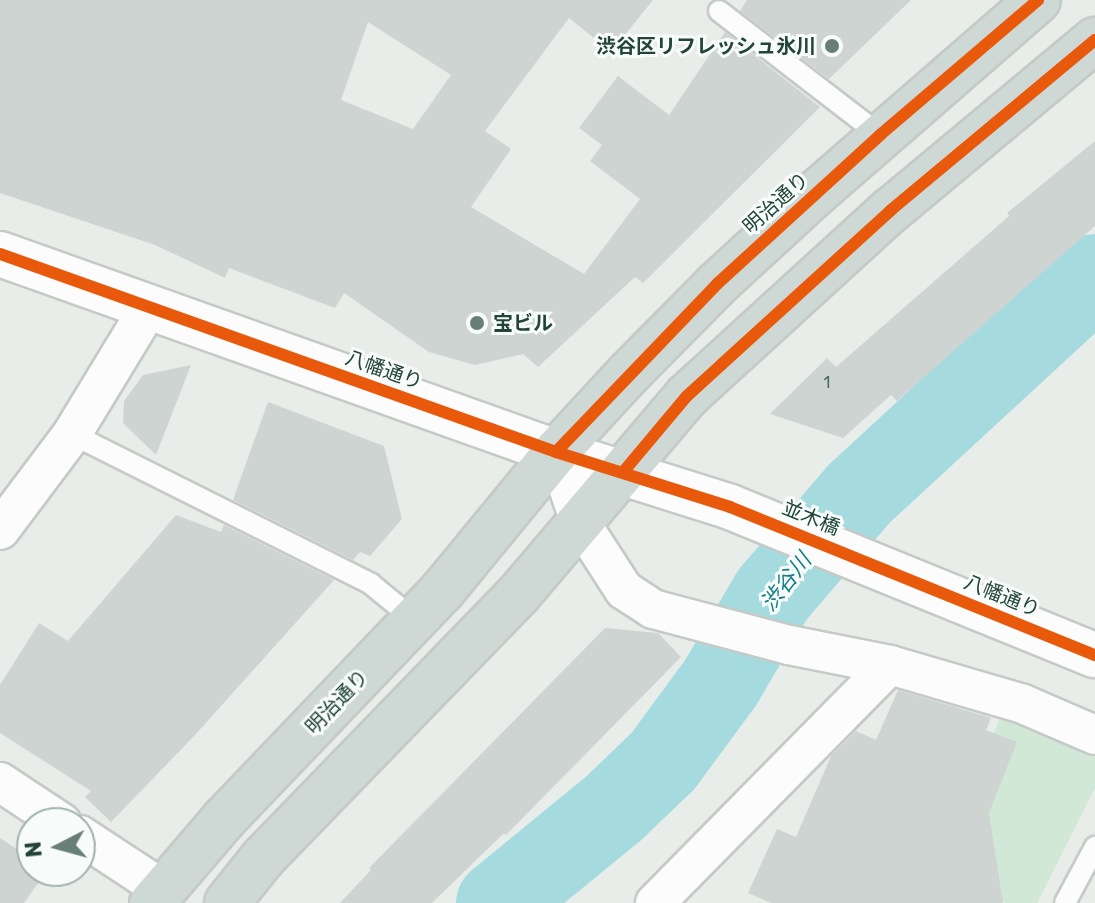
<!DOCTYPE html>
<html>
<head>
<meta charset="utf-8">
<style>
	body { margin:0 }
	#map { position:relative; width:1095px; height:903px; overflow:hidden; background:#e8edea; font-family:Rubik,"Noto Sans JP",sans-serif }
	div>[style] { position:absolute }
	.green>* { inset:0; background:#d0e8d5 }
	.river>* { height:84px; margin:-42px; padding:0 42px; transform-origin:42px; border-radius:42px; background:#a5dbdf }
	.building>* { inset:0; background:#ced4d2 }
	.roads { filter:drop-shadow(2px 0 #c5cac7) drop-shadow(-2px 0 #c5cac7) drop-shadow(0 2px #c5cac7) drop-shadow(0 -2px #c5cac7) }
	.service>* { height:20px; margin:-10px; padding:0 10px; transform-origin:10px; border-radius:10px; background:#fcfcfc }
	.minor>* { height:38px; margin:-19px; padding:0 19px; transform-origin:19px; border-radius:19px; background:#fcfcfc }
	.tertiary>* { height:44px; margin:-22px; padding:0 22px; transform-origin:22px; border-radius:22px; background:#fcfcfc }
	.primary>* { height:44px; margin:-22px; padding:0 22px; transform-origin:22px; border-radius:22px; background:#ced8d5 }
	.cycleway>* { height:12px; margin:-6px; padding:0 6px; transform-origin:6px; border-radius:6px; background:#e8590c }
	.dots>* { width:22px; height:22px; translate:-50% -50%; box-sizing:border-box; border:4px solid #f7fbf9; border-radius:50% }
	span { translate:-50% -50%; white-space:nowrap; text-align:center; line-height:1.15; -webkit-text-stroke:6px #f7fbf9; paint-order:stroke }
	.number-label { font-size:16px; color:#4e6960 }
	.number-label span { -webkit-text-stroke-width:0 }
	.poi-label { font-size:20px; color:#224439; font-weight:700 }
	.right { translate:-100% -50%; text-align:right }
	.left { translate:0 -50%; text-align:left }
	.street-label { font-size:20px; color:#224439 }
	.water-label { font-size:22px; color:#147d88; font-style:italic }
	.north { position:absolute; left:16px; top:807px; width:80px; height:80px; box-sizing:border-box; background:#f7fbf9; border:2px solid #a2b2ac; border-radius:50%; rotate:264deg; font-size:22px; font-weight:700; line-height:32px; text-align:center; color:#224439 }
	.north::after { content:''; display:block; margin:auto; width:28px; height:36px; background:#677f77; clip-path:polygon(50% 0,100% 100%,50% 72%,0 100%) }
</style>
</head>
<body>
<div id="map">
	<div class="green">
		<i style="clip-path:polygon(1001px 716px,1095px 756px,1095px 788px,1037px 903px,1006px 903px,936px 869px)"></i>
	</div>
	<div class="river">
		<i style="left:498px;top:903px;width:150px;rotate:-39.3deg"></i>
		<i style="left:614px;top:808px;width:68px;rotate:-43.8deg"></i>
		<i style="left:663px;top:761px;width:98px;rotate:-53.7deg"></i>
		<i style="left:721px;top:682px;width:102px;rotate:-59.4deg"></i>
		<i style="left:773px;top:594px;width:133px;rotate:-49.3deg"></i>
		<i style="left:860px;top:493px;width:320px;rotate:-42.7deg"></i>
	</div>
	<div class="building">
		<i style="clip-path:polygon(evenodd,0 0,653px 0,611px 52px,569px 18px,485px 131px,511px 149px,471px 207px,584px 274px,640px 199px,590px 161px,602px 145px,579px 128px,618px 76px,669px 115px,725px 32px,820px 107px,643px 283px,635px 277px,538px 367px,523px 354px,475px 365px,429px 352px,344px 293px,335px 308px,229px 268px,225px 278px,155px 245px,0 193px,0 0,368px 22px,451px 75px,413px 129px,341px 100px,368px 22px)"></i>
		<i style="clip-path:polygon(747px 0,911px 0,829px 79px,740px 11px)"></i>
		<i style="clip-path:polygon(1095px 141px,1095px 226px,897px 401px,891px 395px,843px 438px,770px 414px,827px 358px,836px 367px,1009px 216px,1007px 213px)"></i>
		<i style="clip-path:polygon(191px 365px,156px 455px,123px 423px,124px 401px,143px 375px)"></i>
		<i style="clip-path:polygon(268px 402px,384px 446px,402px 519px,370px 556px,360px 552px,353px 560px,233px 500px)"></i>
		<i style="clip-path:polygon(176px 515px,221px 532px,224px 525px,334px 580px,196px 734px,111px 822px,85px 797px,91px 791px,0 733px,0 685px,39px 623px,68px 641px)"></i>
		<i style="clip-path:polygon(605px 628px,658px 633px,681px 657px,506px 835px,504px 833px,432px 903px,340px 903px,371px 870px,369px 868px)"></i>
		<i style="clip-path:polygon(898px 690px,985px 716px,991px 718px,986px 730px,1017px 742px,989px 813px,1003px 903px,771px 903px,748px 893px,777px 829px,796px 837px,831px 756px,856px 731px,876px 740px)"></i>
		<i style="clip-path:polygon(0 838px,32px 859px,32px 871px,47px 871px,24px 903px,0 903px)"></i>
	</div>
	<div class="roads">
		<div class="service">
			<i style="left:719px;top:11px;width:203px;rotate:37.6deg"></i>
			<i style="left:72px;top:434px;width:335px;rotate:26.6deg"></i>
			<i style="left:371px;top:584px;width:58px;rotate:39.4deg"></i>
			<i style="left:1065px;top:903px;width:64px;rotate:-61.8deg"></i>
		</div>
		<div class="minor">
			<i style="left:556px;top:452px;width:74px;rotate:71.1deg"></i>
			<i style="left:580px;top:522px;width:81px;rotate:57.1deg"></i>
			<i style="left:624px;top:590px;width:35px;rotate:33deg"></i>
			<i style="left:653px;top:609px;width:141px;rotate:14.8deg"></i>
			<i style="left:789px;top:645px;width:103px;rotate:11.2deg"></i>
			<i style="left:890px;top:665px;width:139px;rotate:16.3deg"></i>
			<i style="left:1023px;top:704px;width:78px;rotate:23.3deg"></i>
			<i style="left:0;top:530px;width:120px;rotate:-53.1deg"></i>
			<i style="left:72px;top:434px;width:146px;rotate:-58.7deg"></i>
			<i style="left:0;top:782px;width:74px;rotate:33.5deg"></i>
			<i style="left:80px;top:835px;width:98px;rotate:33.4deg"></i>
			<i style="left:655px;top:903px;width:334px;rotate:-45.4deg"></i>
		</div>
		<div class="tertiary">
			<i style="left:0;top:254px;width:590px;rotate:19.6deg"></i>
			<i style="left:556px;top:452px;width:182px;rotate:17.5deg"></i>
			<i style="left:730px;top:507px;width:394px;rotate:22.1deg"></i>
		</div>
		<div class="primary">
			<i style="left:152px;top:903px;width:111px;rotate:-49.4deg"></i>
			<i style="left:224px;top:819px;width:315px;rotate:-46.3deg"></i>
			<i style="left:442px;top:591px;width:180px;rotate:-50.6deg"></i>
			<i style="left:556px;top:452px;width:105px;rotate:-47.3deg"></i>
			<i style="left:627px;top:375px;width:128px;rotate:-45.3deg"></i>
			<i style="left:717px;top:284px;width:134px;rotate:-42.6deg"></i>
			<i style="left:816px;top:193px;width:294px;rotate:-41deg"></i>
			<i style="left:227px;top:903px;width:56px;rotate:-51.5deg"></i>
			<i style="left:262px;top:859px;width:368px;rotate:-45.9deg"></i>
			<i style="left:518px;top:595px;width:261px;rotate:-49.7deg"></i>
			<i style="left:687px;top:396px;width:276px;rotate:-42.4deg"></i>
			<i style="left:891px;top:210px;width:266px;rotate:-39.8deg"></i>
		</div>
	</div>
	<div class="cycleway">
		<i style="left:0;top:254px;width:590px;rotate:19.6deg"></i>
		<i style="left:556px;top:452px;width:182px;rotate:17.5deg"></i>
		<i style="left:730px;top:507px;width:394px;rotate:22.1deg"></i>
		<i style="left:556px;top:452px;width:233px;rotate:-46.2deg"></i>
		<i style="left:717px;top:284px;width:221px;rotate:-42.4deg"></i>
		<i style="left:880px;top:135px;width:208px;rotate:-40.5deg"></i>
		<i style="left:624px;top:471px;width:98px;rotate:-50deg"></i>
		<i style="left:687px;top:396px;width:47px;rotate:-42.4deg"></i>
		<i style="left:722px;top:364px;width:229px;rotate:-42.3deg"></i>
		<i style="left:891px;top:210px;width:266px;rotate:-39.8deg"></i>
	</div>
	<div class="dots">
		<i style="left:832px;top:46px;background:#677f77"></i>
		<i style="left:477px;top:323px;background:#677f77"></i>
	</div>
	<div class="number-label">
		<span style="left:827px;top:383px">1</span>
	</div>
	<div class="poi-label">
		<span class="right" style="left:816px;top:46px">渋谷区リフレッシュ氷川</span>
		<span class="left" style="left:493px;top:323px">宝ビル</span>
	</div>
	<div class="street-label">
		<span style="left:776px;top:203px;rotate:-42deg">明治通り</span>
		<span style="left:384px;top:370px;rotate:19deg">八幡通り</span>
		<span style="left:811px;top:518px;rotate:22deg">並木橋</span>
		<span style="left:1002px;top:596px;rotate:22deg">八幡通り</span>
		<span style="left:337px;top:702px;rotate:-46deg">明治通り</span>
	</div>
	<div class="water-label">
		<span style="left:786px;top:582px;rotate:-52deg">渋谷川</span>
	</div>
	<div class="north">N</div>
</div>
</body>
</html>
